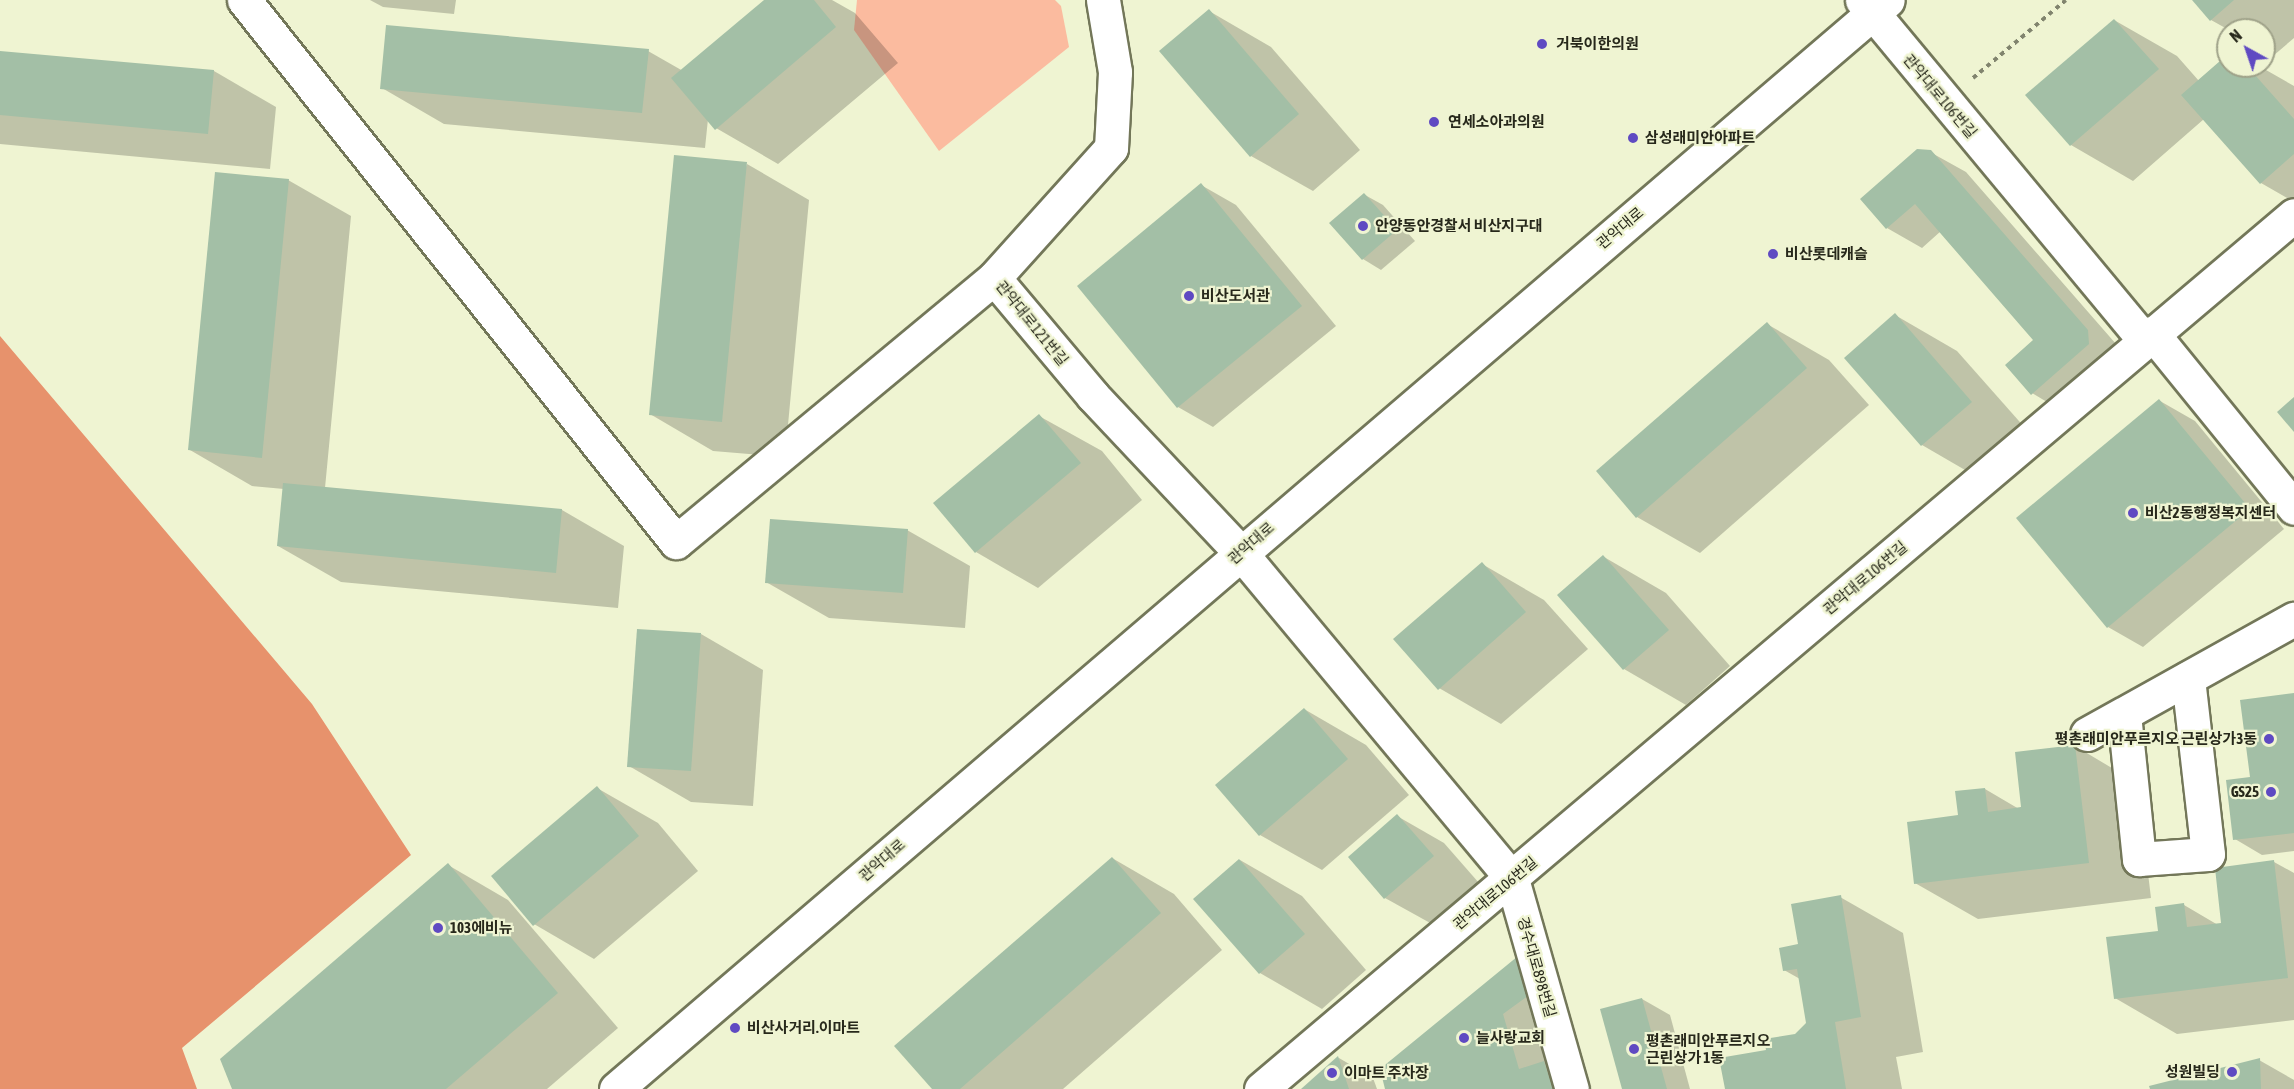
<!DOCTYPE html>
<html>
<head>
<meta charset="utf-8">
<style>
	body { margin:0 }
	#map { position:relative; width:2294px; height:1089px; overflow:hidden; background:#eff4d2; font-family:"Asap Condensed","Noto Sans KR",sans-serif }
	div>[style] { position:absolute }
	.green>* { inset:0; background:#fbbb9f }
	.forest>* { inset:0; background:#e7926c }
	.shadow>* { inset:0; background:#0003 }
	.building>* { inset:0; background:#a3bfa6 }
	.path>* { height:4px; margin-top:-2px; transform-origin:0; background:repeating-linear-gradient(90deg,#81846e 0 4.5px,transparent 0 9px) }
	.roads { filter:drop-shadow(2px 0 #737759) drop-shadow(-2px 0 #737759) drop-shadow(0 2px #737759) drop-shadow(0 -2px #737759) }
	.minor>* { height:33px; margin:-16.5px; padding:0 16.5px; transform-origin:16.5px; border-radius:16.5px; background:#fff }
	.major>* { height:33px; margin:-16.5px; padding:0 16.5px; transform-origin:16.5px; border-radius:16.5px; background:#fff }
	.dots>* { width:16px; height:16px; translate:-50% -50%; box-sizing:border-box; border:3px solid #eff4d2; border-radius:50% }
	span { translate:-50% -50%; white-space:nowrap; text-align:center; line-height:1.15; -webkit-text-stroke:4.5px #eff4d2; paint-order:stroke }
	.poi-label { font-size:15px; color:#27281b; font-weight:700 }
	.left { translate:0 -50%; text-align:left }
	.right { translate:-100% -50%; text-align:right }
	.street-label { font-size:15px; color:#27281b }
	.north { position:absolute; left:2216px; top:18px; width:60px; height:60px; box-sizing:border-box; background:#eff4d2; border:2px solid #9fa289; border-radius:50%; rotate:320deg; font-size:16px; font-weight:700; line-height:24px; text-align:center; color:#27281b }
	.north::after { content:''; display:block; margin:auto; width:21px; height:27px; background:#5f4ac2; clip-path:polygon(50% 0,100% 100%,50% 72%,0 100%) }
</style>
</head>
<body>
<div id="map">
	<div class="green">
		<i style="clip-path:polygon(857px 0,1055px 0,1061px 6px,1069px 47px,939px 151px,854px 30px)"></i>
	</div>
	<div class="forest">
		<i style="clip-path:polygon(0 336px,312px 704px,411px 855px,182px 1048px,197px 1089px,0 1089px)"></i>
	</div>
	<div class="shadow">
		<i style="clip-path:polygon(370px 0,456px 0,454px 14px,383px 7px)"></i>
		<i style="clip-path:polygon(766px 0,832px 0,855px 13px,898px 63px,778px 164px,716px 128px,708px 119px,705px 148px,444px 124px,382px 88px,648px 51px,683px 71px)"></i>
		<i style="clip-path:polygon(2194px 0,2294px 0,2294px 38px,2273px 56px,2264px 50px,2264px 30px,2229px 30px,2211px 20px)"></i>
		<i style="clip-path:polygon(1209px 11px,1271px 47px,1360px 150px,1313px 191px,1251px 156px)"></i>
		<i style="clip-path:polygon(2114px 20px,2177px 56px,2199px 81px,2228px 56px,2228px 66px,2259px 66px,2294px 86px,2294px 202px,2261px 183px,2204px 119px,2133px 181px,2071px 145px,2028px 96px)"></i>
		<i style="clip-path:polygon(0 52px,214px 71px,276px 107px,270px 169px,0 144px)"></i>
		<i style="clip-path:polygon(1930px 152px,1966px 172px,2123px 352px,2067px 414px,2032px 393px,2036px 340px,1941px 231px,1922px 248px,1887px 228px)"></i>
		<i style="clip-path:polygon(747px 164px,809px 200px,785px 457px,713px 451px,650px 414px)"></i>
		<i style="clip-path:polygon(288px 180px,351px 216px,325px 488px,562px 510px,624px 546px,618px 608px,341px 582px,278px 546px,284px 489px,252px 486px,190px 450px)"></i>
		<i style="clip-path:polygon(1201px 185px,1236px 205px,1336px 326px,1213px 427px,1178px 407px)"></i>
		<i style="clip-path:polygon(1365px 195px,1383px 205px,1415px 241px,1381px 270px,1363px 259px)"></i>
		<i style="clip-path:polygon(1895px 315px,1957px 351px,2034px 438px,1984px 481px,1922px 445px)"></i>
		<i style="clip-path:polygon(1767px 324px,1829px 360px,1869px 405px,1700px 553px,1637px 517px,1598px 471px)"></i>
		<i style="clip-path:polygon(2160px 401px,2195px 421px,2284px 529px,2143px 647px,2108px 627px)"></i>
		<i style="clip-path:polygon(1039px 416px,1102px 451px,1142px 500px,1038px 588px,976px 552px)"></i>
		<i style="clip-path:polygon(907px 530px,970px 566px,965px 628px,829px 618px,766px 582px)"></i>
		<i style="clip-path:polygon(1604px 557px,1666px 593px,1730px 666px,1686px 705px,1624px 669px)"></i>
		<i style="clip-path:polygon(1482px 564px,1544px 600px,1588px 649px,1501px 724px,1439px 688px)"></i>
		<i style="clip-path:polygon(701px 634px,763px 670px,753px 806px,691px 802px,629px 766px)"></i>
		<i style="clip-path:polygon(2294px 695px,2294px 851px,2262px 855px,2235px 839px,2251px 778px)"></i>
		<i style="clip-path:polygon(1304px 709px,1366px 745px,1409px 795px,1322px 870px,1260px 835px)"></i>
		<i style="clip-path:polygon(2075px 746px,2137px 783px,2151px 898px,1978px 919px,1915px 883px,1960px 817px,1985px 789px,2019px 809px)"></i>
		<i style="clip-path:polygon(597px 788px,658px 823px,698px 871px,594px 959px,534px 924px)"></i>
		<i style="clip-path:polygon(1397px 816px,1444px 843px,1479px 883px,1432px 924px,1385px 898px)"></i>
		<i style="clip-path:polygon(1112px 858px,1174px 894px,1222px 950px,1063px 1089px,934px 1089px)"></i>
		<i style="clip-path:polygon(1240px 860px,1302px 896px,1366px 970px,1322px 1009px,1260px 973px)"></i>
		<i style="clip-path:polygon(2274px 862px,2294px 873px,2294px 1020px,2177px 1034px,2115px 998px,2159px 932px,2184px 905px,2218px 925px,2223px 924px)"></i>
		<i style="clip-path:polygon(448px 865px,508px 900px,618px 1028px,547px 1089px,234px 1089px)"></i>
		<i style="clip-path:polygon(1840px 897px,1903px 933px,1923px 1052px,1896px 1057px,1902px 1089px,1726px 1089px,1767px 1051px,1796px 1035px,1807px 1023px,1800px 979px,1784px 970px,1800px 945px)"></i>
		<i style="clip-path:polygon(1523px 953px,1558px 973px,1563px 1015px,1537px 1034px,1546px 1064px,1579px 1083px,1581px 1089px,1387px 1089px)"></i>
		<i style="clip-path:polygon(1642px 999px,1670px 1015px,1690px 1089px,1624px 1089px)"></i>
		<i style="clip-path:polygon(1339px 1058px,1373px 1078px,1377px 1089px,1303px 1089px)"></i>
		<i style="clip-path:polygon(2259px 1060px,2294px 1080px,2294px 1089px,2151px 1089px)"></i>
	</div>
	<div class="building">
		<i style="clip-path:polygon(764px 0,814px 0,836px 27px,715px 130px,671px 78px)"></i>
		<i style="clip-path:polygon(2192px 0,2234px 0,2210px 21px)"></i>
		<i style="clip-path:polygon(1209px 9px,1299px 114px,1250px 157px,1159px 51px)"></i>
		<i style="clip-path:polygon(2114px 19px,2159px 69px,2070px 146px,2025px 95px)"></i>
		<i style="clip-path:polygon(386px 25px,649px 49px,642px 113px,380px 89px)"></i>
		<i style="clip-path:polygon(0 51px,214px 70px,208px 134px,0 115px)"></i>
		<i style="clip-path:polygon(2228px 54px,2228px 66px,2247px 66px,2294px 119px,2294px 154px,2260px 184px,2181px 95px)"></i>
		<i style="clip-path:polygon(1917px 149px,1931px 150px,2088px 330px,2089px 344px,2031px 395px,2005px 365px,2033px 340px,1915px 204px,1886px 229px,1860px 199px)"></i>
		<i style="clip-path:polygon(674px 155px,747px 162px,722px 422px,649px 415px)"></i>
		<i style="clip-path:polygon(215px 172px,289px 179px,262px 458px,188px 450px)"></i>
		<i style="clip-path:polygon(1201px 183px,1302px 306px,1177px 408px,1077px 286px)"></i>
		<i style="clip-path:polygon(1364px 193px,1397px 230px,1362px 260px,1329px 223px)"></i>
		<i style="clip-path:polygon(1895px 313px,1972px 402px,1921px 446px,1844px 358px)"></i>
		<i style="clip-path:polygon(1767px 322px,1807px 368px,1636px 518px,1596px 471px)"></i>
		<i style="clip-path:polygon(2294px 397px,2294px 432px,2277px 412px)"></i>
		<i style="clip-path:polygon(2159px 399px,2250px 509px,2107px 628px,2016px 518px)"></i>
		<i style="clip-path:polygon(1039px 414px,1081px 463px,975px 553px,933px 503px)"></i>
		<i style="clip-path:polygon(283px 483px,562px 509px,556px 573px,277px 546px)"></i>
		<i style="clip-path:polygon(770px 519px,908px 529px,903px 593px,765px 583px)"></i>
		<i style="clip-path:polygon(1603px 555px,1669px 630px,1623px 670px,1557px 595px)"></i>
		<i style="clip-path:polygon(1482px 562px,1526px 612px,1438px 690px,1393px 639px)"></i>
		<i style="clip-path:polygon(637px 629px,701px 633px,691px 771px,627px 767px)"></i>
		<i style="clip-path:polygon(2294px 693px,2294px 833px,2233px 840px,2226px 780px,2250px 777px,2240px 700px)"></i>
		<i style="clip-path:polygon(1304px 708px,1348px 759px,1259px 836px,1215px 785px)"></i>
		<i style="clip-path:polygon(2075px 745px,2089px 863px,1914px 884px,1907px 822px,1958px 815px,1955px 791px,1985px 788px,1988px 812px,2021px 807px,2015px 752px)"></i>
		<i style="clip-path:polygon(597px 786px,639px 836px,533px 926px,491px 876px)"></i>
		<i style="clip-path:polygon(1397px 814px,1434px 856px,1384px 899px,1348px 857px)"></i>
		<i style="clip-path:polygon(1112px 857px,1161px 913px,960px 1089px,932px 1089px,894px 1046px)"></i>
		<i style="clip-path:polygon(1239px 859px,1305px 934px,1259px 974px,1193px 899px)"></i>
		<i style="clip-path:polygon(2274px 860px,2288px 978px,2114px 999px,2106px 937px,2158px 931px,2155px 907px,2184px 903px,2187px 927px,2221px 923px,2215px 868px)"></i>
		<i style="clip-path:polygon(448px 863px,558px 993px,446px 1089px,232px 1089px,220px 1059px)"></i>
		<i style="clip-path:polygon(1841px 895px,1861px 1017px,1835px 1022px,1846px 1089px,1725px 1089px,1719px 1058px,1766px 1050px,1764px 1039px,1795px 1034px,1806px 1023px,1797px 969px,1783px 971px,1779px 948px,1798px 944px,1791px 904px)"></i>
		<i style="clip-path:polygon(1523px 952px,1529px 995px,1503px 1014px,1519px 1069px,1544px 1061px,1553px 1089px,1385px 1089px,1380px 1069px)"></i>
		<i style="clip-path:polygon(1642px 998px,1667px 1089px,1622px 1089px,1600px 1009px)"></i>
		<i style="clip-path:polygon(1338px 1056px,1349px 1089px,1301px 1089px)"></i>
		<i style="clip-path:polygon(2260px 1058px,2261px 1089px,2150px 1089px,2149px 1086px)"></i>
	</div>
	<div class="path">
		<i style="left:1973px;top:78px;width:121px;rotate:-40deg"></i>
	</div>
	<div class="roads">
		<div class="minor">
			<i style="left:244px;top:0;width:693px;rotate:51.44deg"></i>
			<i style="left:676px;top:542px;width:413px;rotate:-39.7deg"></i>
			<i style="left:1103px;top:0;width:73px;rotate:80.5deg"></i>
			<i style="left:1115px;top:72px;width:76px;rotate:93deg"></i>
			<i style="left:1111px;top:148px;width:175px;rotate:132deg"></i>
			<i style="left:994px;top:278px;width:154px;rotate:50deg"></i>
			<i style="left:1093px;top:396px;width:214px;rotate:46.7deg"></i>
			<i style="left:1240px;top:552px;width:425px;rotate:50.2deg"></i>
			<i style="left:1512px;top:879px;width:218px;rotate:74.1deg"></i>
			<i style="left:1862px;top:0;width:442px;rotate:50.3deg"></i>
			<i style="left:2152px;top:333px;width:225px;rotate:50.9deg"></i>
			<i style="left:2124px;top:714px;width:146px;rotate:84.1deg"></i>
			<i style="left:2139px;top:859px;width:69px;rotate:-4.1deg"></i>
			<i style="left:2208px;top:854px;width:177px;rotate:-96.5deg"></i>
			<i style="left:2087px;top:734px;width:237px;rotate:-29.1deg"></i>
			<i style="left:1261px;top:1089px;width:1353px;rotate:-40.23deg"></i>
		</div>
		<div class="major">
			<i style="left:616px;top:1089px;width:1674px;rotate:-40.57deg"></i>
		</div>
	</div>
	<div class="dots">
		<i style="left:1542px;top:44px;background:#5f4ac2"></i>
		<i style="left:1434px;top:122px;background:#5f4ac2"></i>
		<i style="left:1633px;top:138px;background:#5f4ac2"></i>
		<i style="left:1363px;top:226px;background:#5f4ac2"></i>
		<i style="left:1773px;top:254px;background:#5f4ac2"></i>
		<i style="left:1189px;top:296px;background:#5f4ac2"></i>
		<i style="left:2133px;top:513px;background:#5f4ac2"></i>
		<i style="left:2269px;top:739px;background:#5f4ac2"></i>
		<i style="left:2271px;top:792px;background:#5f4ac2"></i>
		<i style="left:438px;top:928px;background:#5f4ac2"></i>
		<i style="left:735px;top:1028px;background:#5f4ac2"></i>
		<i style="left:1464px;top:1038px;background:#5f4ac2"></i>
		<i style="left:1634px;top:1049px;background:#5f4ac2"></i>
		<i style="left:2232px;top:1072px;background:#5f4ac2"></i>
		<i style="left:1332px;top:1073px;background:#5f4ac2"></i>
	</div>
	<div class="poi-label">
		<span class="left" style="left:1556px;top:44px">거북이한의원</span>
		<span class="left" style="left:1448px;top:122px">연세소아과의원</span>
		<span class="left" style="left:1645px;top:138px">삼성래미안아파트</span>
		<span class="left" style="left:1375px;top:226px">안양동안경찰서 비산지구대</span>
		<span class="left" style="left:1785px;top:254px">비산롯데캐슬</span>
		<span class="left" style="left:1201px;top:296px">비산도서관</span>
		<span class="left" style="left:2145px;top:513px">비산2동행정복지센터</span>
		<span class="right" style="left:2257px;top:739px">평촌래미안푸르지오 근린상가3동</span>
		<span class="right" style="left:2259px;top:792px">GS25</span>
		<span class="left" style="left:450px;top:928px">103에비뉴</span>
		<span class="left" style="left:747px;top:1028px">비산사거리.이마트</span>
		<span class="left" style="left:1476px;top:1038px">늘사랑교회</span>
		<span class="left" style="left:1646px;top:1049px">평촌래미안푸르지오<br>근린상가 1동</span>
		<span class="right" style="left:2220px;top:1072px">성원빌딩</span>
		<span class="left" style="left:1344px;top:1073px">이마트 주차장</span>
	</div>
	<div class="street-label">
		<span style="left:1940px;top:96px;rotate:50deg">관악대로106번길</span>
		<span style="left:1620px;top:228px;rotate:-40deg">관악대로</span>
		<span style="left:1032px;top:323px;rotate:51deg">관악대로121번길</span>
		<span style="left:1251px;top:543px;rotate:-41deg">관악대로</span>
		<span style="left:1865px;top:578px;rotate:-40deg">관악대로106번길</span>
		<span style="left:882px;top:860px;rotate:-41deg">관악대로</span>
		<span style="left:1495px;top:893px;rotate:-40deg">관악대로106번길</span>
		<span style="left:1537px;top:967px;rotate:74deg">경수대로898번길</span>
	</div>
	<div class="north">N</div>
</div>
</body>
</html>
